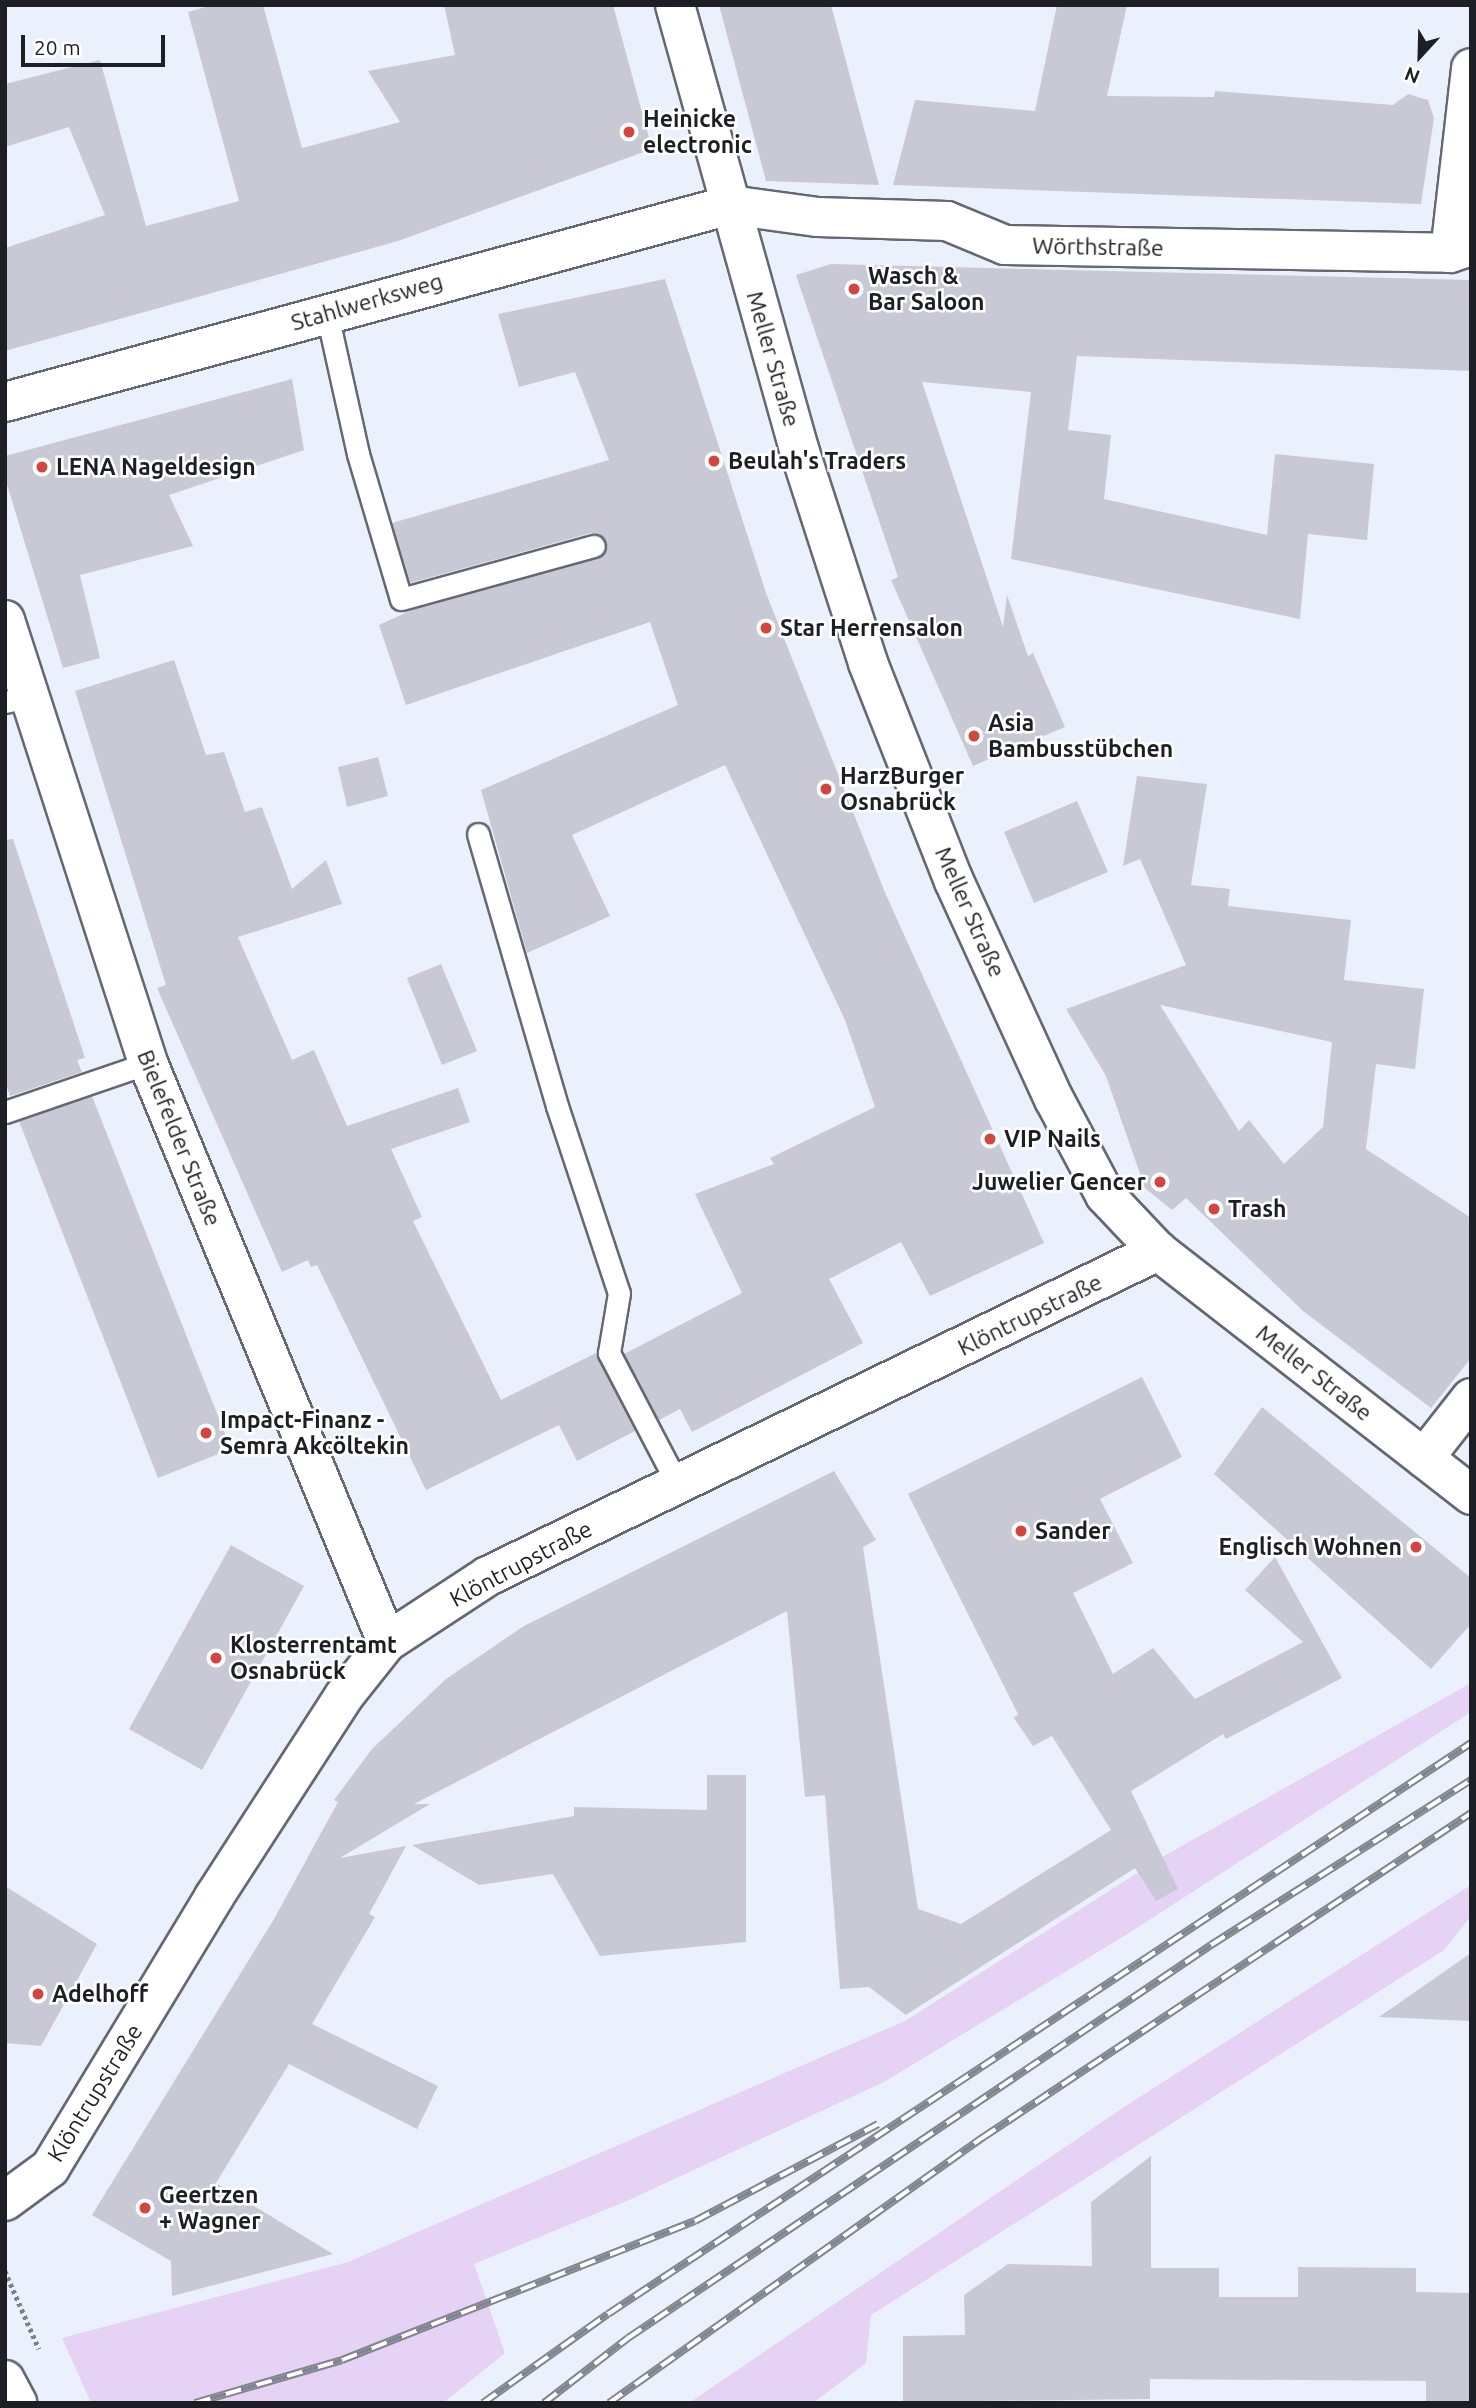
<!DOCTYPE html>
<html>
<head>
<meta charset="utf-8">
<style>
	body { margin:0 }
	#map { position:relative; width:1476px; height:2408px; overflow:hidden; background:#eaf1fc; font-family:Ubuntu,sans-serif }
	div>[style] { position:absolute }
	.green>* { inset:0; background:#e6d2f4 }
	.building>* { inset:0; background:#c9c9d5 }
	.path>* { height:4.5px; margin-top:-2.25px; transform-origin:0; background:repeating-linear-gradient(90deg,#7c8088 0 3.5px,transparent 0 7px) }
	.roads { filter:drop-shadow(2px 0 #636873) drop-shadow(-2px 0 #636873) drop-shadow(0 2px #636873) drop-shadow(0 -2px #636873) }
	.lane>* { height:21px; margin:-10.5px; padding:0 10.5px; transform-origin:10.5px; border-radius:10.5px; background:#fff }
	.street>* { height:38px; margin:-19px; padding:0 19px; transform-origin:19px; border-radius:19px; background:#fff }
	.secondary>* { height:38px; margin:-19px; padding:0 19px; transform-origin:19px; border-radius:19px; background:#fff }
	.rail>* { height:8px; margin-top:-4px; transform-origin:0; background:repeating-linear-gradient(90deg,#fff 0 16px,#81858d 0 32px); box-sizing:border-box; border-block:2px solid #81858d }
	.dots>* { width:19px; height:19px; translate:-50% -50%; box-sizing:border-box; border:4px solid #fff; border-radius:50% }
	span { translate:-50% -50%; white-space:nowrap; text-align:center; line-height:1.15; -webkit-text-stroke:5px #fff; paint-order:stroke }
	.poi-label { font-size:23px; color:#1d1f24; font-weight:700 }
	.left { translate:0 -50%; text-align:left }
	.right { translate:-100% -50%; text-align:right }
	.street-label { font-size:23px; color:#1d1f24 }
	.frame { position:absolute; inset:0; border:7px solid #1d1f24; pointer-events:none }
	.north { position:absolute; left:1385px; top:21px; width:70px; height:70px; -webkit-text-stroke:5px #fff; paint-order:stroke; rotate:202deg; font-size:19px; font-weight:700; line-height:28px; text-align:center; color:#1d1f24 }
	.north::after { content:''; display:block; margin:auto; width:24px; height:32px; background:#1d1f24; clip-path:polygon(50% 0,100% 100%,50% 72%,0 100%) }
	.scale { position:absolute; left:21px; top:35px; width:144px; height:32px; box-sizing:border-box; border:4px solid #1d1f24; border-top:0; padding-left:9px; font-size:21px; line-height:24px; white-space:nowrap; color:#1d1f24; -webkit-text-stroke:5px #fff; paint-order:stroke }
</style>
</head>
<body>
<div id="map">
	<div class="green">
		<i style="clip-path:polygon(1471px 1683px,1471px 1712px,1129px 1933px,884px 2082px,629px 2200px,474px 2264px,505px 2353px,443px 2403px,91px 2403px,88px 2396px,62px 2338px,348px 2262px,905px 2021px,1164px 1856px)"></i>
		<i style="clip-path:polygon(1471px 1885px,1471px 1916px,1444px 1950px,871px 2315px,866px 2363px,813px 2403px,689px 2403px,1124px 2107px)"></i>
	</div>
	<div class="building">
		<i style="clip-path:polygon(212px 5px,263px 5px,302px 148px,400px 122px,368px 71px,455px 55px,444px 5px,613px 5px,652px 149px,398px 241px,5px 351px,5px 248px,105px 215px,69px 127px,5px 147px,5px 84px,100px 60px,146px 226px,239px 201px,188px 12px)"></i>
		<i style="clip-path:polygon(719px 5px,831px 5px,879px 185px,766px 181px)"></i>
		<i style="clip-path:polygon(1057px 5px,1127px 5px,1107px 96px,1214px 97px,1215px 91px,1393px 105px,1408px 94px,1428px 100px,1434px 118px,1421px 204px,893px 185px,915px 100px,1035px 111px)"></i>
		<i style="clip-path:polygon(831px 264px,1471px 280px,1471px 371px,1077px 356px,1068px 430px,1111px 435px,1104px 499px,1267px 535px,1275px 454px,1374px 464px,1367px 540px,1308px 534px,1300px 619px,1011px 559px,1031px 392px,922px 382px,1003px 627px,1007px 595px,1028px 656px,1033px 653px,1065px 727px,973px 766px,891px 580px,898px 577px,796px 275px)"></i>
		<i style="clip-path:polygon(665px 279px,766px 593px,886px 895px,1044px 1243px,930px 1296px,901px 1242px,829px 1279px,863px 1343px,692px 1432px,680px 1409px,659px 1420px,624px 1354px,742px 1293px,695px 1194px,774px 1164px,770px 1158px,875px 1107px,845px 1020px,725px 765px,572px 835px,610px 916px,527px 953px,481px 790px,678px 705px,650px 622px,406px 705px,379px 625px,414px 609px,604px 555px,606px 542px,591px 533px,410px 583px,392px 523px,609px 460px,575px 372px,519px 387px,498px 314px)"></i>
		<i style="clip-path:polygon(292px 379px,304px 450px,169px 495px,193px 546px,80px 575px,100px 658px,63px 668px,5px 478px,5px 456px)"></i>
		<i style="clip-path:polygon(174px 660px,206px 755px,224px 752px,245px 812px,262px 807px,292px 889px,326px 860px,342px 904px,238px 937px,292px 1060px,314px 1050px,347px 1126px,458px 1088px,470px 1122px,391px 1149px,422px 1217px,413px 1221px,501px 1400px,596px 1353px,635px 1431px,577px 1461px,559px 1425px,426px 1490px,317px 1265px,311px 1267px,308px 1260px,282px 1272px,157px 988px,166px 985px,75px 691px)"></i>
		<i style="clip-path:polygon(378px 757px,388px 796px,347px 807px,338px 767px)"></i>
		<i style="clip-path:polygon(evenodd,1137px 776px,1207px 784px,1191px 885px,1230px 889px,1228px 906px,1351px 920px,1344px 980px,1424px 989px,1415px 1069px,1376px 1064px,1366px 1149px,1471px 1218px,1471px 1358px,1431px 1408px,1303px 1311px,1186px 1198px,1172px 1210px,1145px 1188px,1106px 1076px,1066px 1009px,1186px 965px,1140px 859px,1123px 866px,1137px 776px,1160px 1005px,1332px 1042px,1323px 1127px,1284px 1164px,1249px 1120px,1239px 1131px,1160px 1005px)"></i>
		<i style="clip-path:polygon(1077px 801px,1108px 872px,1034px 903px,1004px 832px)"></i>
		<i style="clip-path:polygon(13px 839px,85px 1058px,77px 1060px,82px 1072px,10px 1096px,5px 1081px,5px 840px)"></i>
		<i style="clip-path:polygon(441px 964px,477px 1051px,442px 1065px,407px 978px)"></i>
		<i style="clip-path:polygon(92px 1096px,231px 1449px,158px 1478px,19px 1121px)"></i>
		<i style="clip-path:polygon(1142px 1377px,1182px 1457px,1100px 1499px,1133px 1563px,1073px 1593px,1113px 1674px,1153px 1648px,1195px 1699px,1303px 1642px,1245px 1590px,1275px 1557px,1342px 1678px,1226px 1739px,1223px 1734px,1131px 1791px,1178px 1889px,1156px 1901px,1135px 1868px,906px 2015px,869px 1987px,840px 1989px,825px 1795px,805px 1797px,787px 1611px,414px 1804px,430px 1804px,340px 1858px,406px 1846px,369px 1914px,375px 1917px,312px 2024px,438px 2086px,417px 2129px,289px 2064px,216px 2183px,333px 2254px,172px 2296px,171px 2261px,92px 2215px,274px 1919px,338px 1802px,334px 1800px,372px 1749px,446px 1679px,524px 1626px,834px 1471px,876px 1540px,863px 1547px,918px 1909px,961px 1924px,1111px 1830px,1052px 1736px,1033px 1746px,1014px 1718px,1018px 1714px,908px 1494px)"></i>
		<i style="clip-path:polygon(1262px 1407px,1471px 1578px,1471px 1624px,1431px 1669px,1214px 1474px)"></i>
		<i style="clip-path:polygon(231px 1545px,304px 1586px,202px 1770px,129px 1729px)"></i>
		<i style="clip-path:polygon(707px 1775px,746px 1775px,746px 1942px,600px 1956px,553px 1874px,479px 1885px,412px 1845px,574px 1816px,574px 1807px,707px 1810px)"></i>
		<i style="clip-path:polygon(5px 1886px,97px 1944px,41px 2046px,5px 2043px)"></i>
		<i style="clip-path:polygon(1471px 1953px,1471px 2021px,1379px 2017px)"></i>
		<i style="clip-path:polygon(1151px 2156px,1151px 2268px,1219px 2268px,1219px 2297px,1298px 2297px,1298px 2267px,1416px 2268px,1416px 2292px,1471px 2293px,1471px 2403px,1426px 2403px,1426px 2381px,1150px 2379px,1150px 2399px,903px 2402px,903px 2336px,965px 2335px,964px 2295px,1008px 2264px,1092px 2266px,1091px 2202px)"></i>
	</div>
	<div class="path">
		<i style="left:5px;top:2271px;width:85px;rotate:66.4deg"></i>
	</div>
	<div class="roads">
		<div class="lane">
			<i style="left:327px;top:314px;width:143px;rotate:77.5deg"></i>
			<i style="left:358px;top:454px;width:151px;rotate:73.5deg"></i>
			<i style="left:401px;top:599px;width:200px;rotate:-15.4deg"></i>
			<i style="left:5px;top:702px;width:26px;rotate:-13deg"></i>
			<i style="left:478px;top:834px;width:283px;rotate:73.8deg"></i>
			<i style="left:557px;top:1106px;width:197px;rotate:71.7deg"></i>
			<i style="left:619px;top:1293px;width:61px;rotate:99.5deg"></i>
			<i style="left:609px;top:1353px;width:147px;rotate:62.4deg"></i>
			<i style="left:5px;top:1112px;width:151px;rotate:-18.9deg"></i>
		</div>
		<div class="street">
			<i style="left:675px;top:5px;width:461px;rotate:74.4deg"></i>
			<i style="left:799px;top:449px;width:225px;rotate:72.1deg"></i>
			<i style="left:868px;top:663px;width:234px;rotate:68.5deg"></i>
			<i style="left:954px;top:881px;width:240px;rotate:65.4deg"></i>
			<i style="left:1054px;top:1099px;width:109px;rotate:62deg"></i>
			<i style="left:1105px;top:1195px;width:77px;rotate:46.6deg"></i>
			<i style="left:1158px;top:1251px;width:397px;rotate:37.9deg"></i>
			<i style="left:1450px;top:253px;width:186px;rotate:-83.5deg"></i>
			<i style="left:5px;top:402px;width:751px;rotate:-15.2deg"></i>
			<i style="left:730px;top:205px;width:89px;rotate:7.8deg"></i>
			<i style="left:818px;top:217px;width:129px;rotate:1.8deg"></i>
			<i style="left:947px;top:221px;width:63px;rotate:22.5deg"></i>
			<i style="left:1005px;top:245px;width:445px;rotate:1deg"></i>
			<i style="left:1450px;top:253px;width:22px;rotate:-18deg"></i>
			<i style="left:5px;top:620px;width:466px;rotate:72.1deg"></i>
			<i style="left:148px;top:1063px;width:626px;rotate:67.57deg"></i>
			<i style="left:1424px;top:1458px;width:76px;rotate:-51.9deg"></i>
			<i style="left:5px;top:2201px;width:56px;rotate:-36.3deg"></i>
			<i style="left:50px;top:2168px;width:317px;rotate:-58.8deg"></i>
			<i style="left:214px;top:1897px;width:239px;rotate:-57.1deg"></i>
			<i style="left:344px;top:1696px;width:69px;rotate:-51.5deg"></i>
			<i style="left:387px;top:1642px;width:121px;rotate:-33.2deg"></i>
			<i style="left:488px;top:1576px;width:745px;rotate:-25.88deg"></i>
		</div>
		<div class="secondary">
			<i style="left:5px;top:2380px;width:26px;rotate:62deg"></i>
		</div>
	</div>
	<div class="rail">
		<i style="left:195px;top:2403px;width:153px;rotate:-16.3deg"></i>
		<i style="left:342px;top:2360px;width:379px;rotate:-21.5deg"></i>
		<i style="left:695px;top:2221px;width:207px;rotate:-27.9deg"></i>
		<i style="left:483px;top:2403px;width:153px;rotate:-35.5deg"></i>
		<i style="left:608px;top:2314px;width:1035px;rotate:-33.49deg"></i>
		<i style="left:544px;top:2403px;width:106px;rotate:-37.7deg"></i>
		<i style="left:628px;top:2338px;width:703px;rotate:-33.98deg"></i>
		<i style="left:1211px;top:1945px;width:308px;rotate:-32.4deg"></i>
		<i style="left:609px;top:2403px;width:458px;rotate:-35.4deg"></i>
		<i style="left:982px;top:2138px;width:587px;rotate:-33.61deg"></i>
	</div>
	<div class="dots">
		<i style="left:629px;top:132px;background:#d3453f"></i>
		<i style="left:854px;top:289px;background:#d3453f"></i>
		<i style="left:714px;top:461px;background:#d3453f"></i>
		<i style="left:42px;top:467px;background:#d3453f"></i>
		<i style="left:766px;top:628px;background:#d3453f"></i>
		<i style="left:974px;top:736px;background:#d3453f"></i>
		<i style="left:826px;top:789px;background:#d3453f"></i>
		<i style="left:990px;top:1139px;background:#d3453f"></i>
		<i style="left:1160px;top:1182px;background:#d3453f"></i>
		<i style="left:1214px;top:1209px;background:#d3453f"></i>
		<i style="left:206px;top:1433px;background:#d3453f"></i>
		<i style="left:1021px;top:1531px;background:#d3453f"></i>
		<i style="left:1416px;top:1547px;background:#d3453f"></i>
		<i style="left:216px;top:1658px;background:#d3453f"></i>
		<i style="left:38px;top:1994px;background:#d3453f"></i>
		<i style="left:145px;top:2208px;background:#d3453f"></i>
	</div>
	<div class="poi-label">
		<span class="left" style="left:643px;top:132px">Heinicke<br>electronic</span>
		<span class="left" style="left:868px;top:289px">Wasch &amp;<br>Bar Saloon</span>
		<span class="left" style="left:728px;top:461px">Beulah's Traders</span>
		<span class="left" style="left:56px;top:467px">LENA Nageldesign</span>
		<span class="left" style="left:780px;top:628px">Star Herrensalon</span>
		<span class="left" style="left:988px;top:736px">Asia<br>Bambusstübchen</span>
		<span class="left" style="left:840px;top:789px">HarzBurger<br>Osnabrück</span>
		<span class="left" style="left:1004px;top:1139px">VIP Nails</span>
		<span class="right" style="left:1146px;top:1182px">Juwelier Gencer</span>
		<span class="left" style="left:1228px;top:1209px">Trash</span>
		<span class="left" style="left:220px;top:1433px">Impact-Finanz -<br>Semra Akcöltekin</span>
		<span class="left" style="left:1035px;top:1531px">Sander</span>
		<span class="right" style="left:1402px;top:1547px">Englisch Wohnen</span>
		<span class="left" style="left:230px;top:1658px">Klosterrentamt<br>Osnabrück</span>
		<span class="left" style="left:52px;top:1994px">Adelhoff</span>
		<span class="left" style="left:159px;top:2208px">Geertzen<br>+ Wagner</span>
	</div>
	<div class="street-label">
		<span style="left:1098px;top:247px;rotate:1deg">Wörthstraße</span>
		<span style="left:367px;top:302px;rotate:-16deg">Stahlwerksweg</span>
		<span style="left:773px;top:359px;rotate:74deg">Meller Straße</span>
		<span style="left:970px;top:912px;rotate:66deg">Meller Straße</span>
		<span style="left:179px;top:1138px;rotate:68deg">Bielefelder Straße</span>
		<span style="left:1030px;top:1315px;rotate:-26deg">Klöntrupstraße</span>
		<span style="left:1314px;top:1373px;rotate:38deg">Meller Straße</span>
		<span style="left:521px;top:1564px;rotate:-28deg">Klöntrupstraße</span>
		<span style="left:95px;top:2093px;rotate:-58deg">Klöntrupstraße</span>
	</div>
	<div class="frame"></div>
	<div class="north">N</div>
	<div class="scale">20 m</div>
</div>
</body>
</html>
